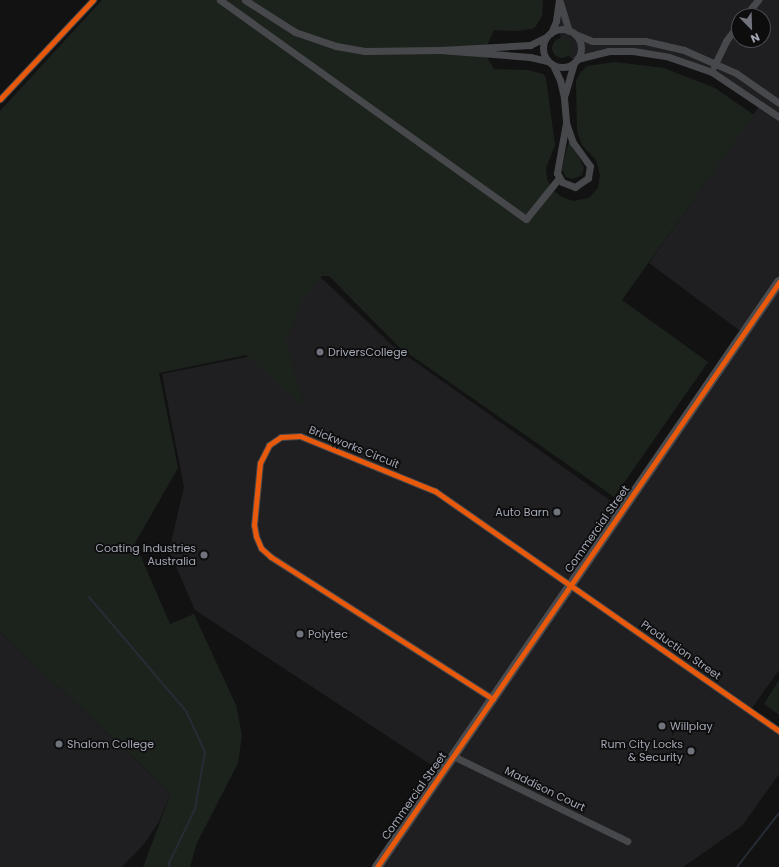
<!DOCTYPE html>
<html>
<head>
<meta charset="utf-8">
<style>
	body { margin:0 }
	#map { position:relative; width:779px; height:867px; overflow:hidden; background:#121213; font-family:Poppins,sans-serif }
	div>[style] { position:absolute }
	.built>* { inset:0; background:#1f1f21 }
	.green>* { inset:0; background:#1c231d }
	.round { border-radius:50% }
	.stream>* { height:2px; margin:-1px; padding:0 1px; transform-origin:1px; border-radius:1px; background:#262c34 }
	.street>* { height:7px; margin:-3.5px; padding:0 3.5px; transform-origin:3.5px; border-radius:3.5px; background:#47484b }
	.street>.ring { margin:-3.5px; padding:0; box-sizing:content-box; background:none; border:7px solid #47484b; border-radius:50% }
	.secondary>* { height:10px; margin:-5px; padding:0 5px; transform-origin:5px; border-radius:5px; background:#4b4c4f }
	.cycleway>* { height:5px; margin:-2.5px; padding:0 2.5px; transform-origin:2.5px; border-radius:2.5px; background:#e8590c }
	.dots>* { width:11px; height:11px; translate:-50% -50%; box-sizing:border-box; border:2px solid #0d0d0e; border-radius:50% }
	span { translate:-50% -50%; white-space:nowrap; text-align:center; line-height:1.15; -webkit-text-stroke:3.5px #0d0d0e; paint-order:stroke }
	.poi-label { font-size:11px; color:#a3a7b4 }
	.left { translate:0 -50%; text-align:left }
	.right { translate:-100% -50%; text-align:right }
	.street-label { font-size:11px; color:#a3a7b4 }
	.north { position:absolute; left:731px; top:8px; width:40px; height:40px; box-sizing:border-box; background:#0d0d0e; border:1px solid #494b50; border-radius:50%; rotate:157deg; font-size:11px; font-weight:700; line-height:16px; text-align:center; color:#a3a7b4 }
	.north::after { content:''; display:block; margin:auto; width:14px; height:18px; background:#70737c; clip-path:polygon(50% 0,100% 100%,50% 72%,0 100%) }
</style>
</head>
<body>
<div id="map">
	<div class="built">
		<i style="clip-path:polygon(evenodd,558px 0,779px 0,779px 670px,750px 711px,779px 732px,779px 774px,742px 826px,683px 867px,376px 867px,442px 772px,195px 610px,169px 551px,184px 487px,162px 374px,247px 357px,312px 269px,393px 346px,622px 509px,743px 333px,649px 263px,760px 105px,726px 81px,669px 58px,608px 52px,576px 62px,561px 49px,558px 0,739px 16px,763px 16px,763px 40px,739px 40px,739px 16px)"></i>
		<i style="clip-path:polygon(0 632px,171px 793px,159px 822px,144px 844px,122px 867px,0 867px)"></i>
	</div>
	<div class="green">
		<i style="clip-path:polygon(102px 0,543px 0,542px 16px,536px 26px,532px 29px,516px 31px,494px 30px,484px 52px,494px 69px,528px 70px,543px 74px,546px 78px,555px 145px,546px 168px,547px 178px,551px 188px,560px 196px,573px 201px,589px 198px,598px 188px,600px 175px,596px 160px,582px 145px,577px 131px,576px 81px,580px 73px,587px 66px,615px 62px,664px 68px,715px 88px,754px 115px,622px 300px,708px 362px,614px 497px,399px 347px,329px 276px,322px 276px,302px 301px,286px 340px,303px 406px,246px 355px,159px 373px,178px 468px,135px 543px,170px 624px,194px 614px,236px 705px,242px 735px,238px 763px,197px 843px,190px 867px,143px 867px,171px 793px,0 632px,0 111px)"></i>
		<i class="round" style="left:552px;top:38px;width:20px;height:20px"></i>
		<i style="clip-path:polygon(569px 140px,584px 167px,582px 175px,573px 179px,566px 177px,562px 169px)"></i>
		<i style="clip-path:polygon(779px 680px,779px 715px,764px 704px)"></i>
	</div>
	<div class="stream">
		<i style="left:89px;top:597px;width:150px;rotate:49.6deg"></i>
		<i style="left:186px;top:711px;width:45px;rotate:65.1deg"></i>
		<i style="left:205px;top:752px;width:58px;rotate:100deg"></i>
		<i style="left:195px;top:809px;width:60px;rotate:115.7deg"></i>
		<i style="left:169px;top:863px;width:4px;rotate:90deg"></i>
		<i style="left:737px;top:867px;width:68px;rotate:-52.1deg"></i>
	</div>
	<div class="street">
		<i style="left:220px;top:0;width:376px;rotate:35.6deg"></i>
		<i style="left:526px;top:219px;width:53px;rotate:-51.2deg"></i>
		<i style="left:245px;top:0;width:59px;rotate:32.6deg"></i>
		<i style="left:295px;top:32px;width:43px;rotate:18.9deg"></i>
		<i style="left:336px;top:46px;width:29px;rotate:10deg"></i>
		<i style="left:365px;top:51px;width:75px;rotate:-0.8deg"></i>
		<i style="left:560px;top:2px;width:30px;rotate:73deg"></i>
		<i style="left:745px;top:16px;width:21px;rotate:-51deg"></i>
		<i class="ring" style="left:543px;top:29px;width:31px;height:31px"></i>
		<i style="left:551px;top:33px;width:13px;rotate:-67deg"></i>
		<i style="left:556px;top:21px;width:21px;rotate:-82deg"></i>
		<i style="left:575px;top:34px;width:18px;rotate:22deg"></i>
		<i style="left:592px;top:41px;width:53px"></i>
		<i style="left:645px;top:41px;width:40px;rotate:13deg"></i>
		<i style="left:684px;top:50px;width:57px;rotate:23.9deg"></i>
		<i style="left:736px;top:73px;width:52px;rotate:34.9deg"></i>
		<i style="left:546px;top:37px;width:18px;rotate:153deg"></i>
		<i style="left:530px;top:45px;width:90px;rotate:176.8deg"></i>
		<i style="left:440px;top:50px;width:90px;rotate:4.4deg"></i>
		<i style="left:530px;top:57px;width:18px;rotate:13deg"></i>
		<i style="left:577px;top:59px;width:32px;rotate:-14deg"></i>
		<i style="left:608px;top:51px;width:25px"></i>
		<i style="left:633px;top:51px;width:36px;rotate:9deg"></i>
		<i style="left:669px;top:57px;width:46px;rotate:19.2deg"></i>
		<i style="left:712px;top:72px;width:81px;rotate:33.9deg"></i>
		<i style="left:553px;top:65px;width:17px;rotate:65deg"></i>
		<i style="left:560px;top:80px;width:18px;rotate:77deg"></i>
		<i style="left:564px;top:98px;width:25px;rotate:85deg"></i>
		<i style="left:566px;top:123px;width:51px;rotate:100.2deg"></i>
		<i style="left:557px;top:173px;width:10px;rotate:61deg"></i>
		<i style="left:562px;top:182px;width:14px;rotate:21deg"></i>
		<i style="left:575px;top:187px;width:16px;rotate:-35deg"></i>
		<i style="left:588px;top:178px;width:12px;rotate:-81deg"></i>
		<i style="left:590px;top:166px;width:29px;rotate:-126deg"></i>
		<i style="left:573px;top:143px;width:21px;rotate:-109deg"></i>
		<i style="left:714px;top:66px;width:28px;rotate:-64deg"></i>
		<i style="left:726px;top:41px;width:22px;rotate:-54deg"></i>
		<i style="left:565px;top:94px;width:32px;rotate:-74deg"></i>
		<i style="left:0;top:99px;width:136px;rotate:-46.8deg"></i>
		<i style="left:493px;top:699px;width:264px;rotate:-147.4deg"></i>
		<i style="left:271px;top:557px;width:13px;rotate:-138deg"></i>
		<i style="left:261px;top:548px;width:13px;rotate:-113deg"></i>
		<i style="left:256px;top:536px;width:11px;rotate:-100deg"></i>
		<i style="left:254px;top:525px;width:62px;rotate:-84.5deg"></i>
		<i style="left:260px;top:463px;width:20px;rotate:-63deg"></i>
		<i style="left:269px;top:445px;width:14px;rotate:-34deg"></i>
		<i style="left:281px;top:437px;width:19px;rotate:-3deg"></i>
		<i style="left:300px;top:436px;width:146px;rotate:22.2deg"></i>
		<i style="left:435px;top:491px;width:419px;rotate:34.9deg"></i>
		<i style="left:453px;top:756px;width:194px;rotate:26deg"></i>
	</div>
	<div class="secondary">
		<i style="left:377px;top:867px;width:710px;rotate:-55.5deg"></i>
	</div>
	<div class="cycleway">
		<i style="left:0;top:99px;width:136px;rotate:-46.8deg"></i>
		<i style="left:493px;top:699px;width:264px;rotate:-147.4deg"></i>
		<i style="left:271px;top:557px;width:13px;rotate:-138deg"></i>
		<i style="left:261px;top:548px;width:13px;rotate:-113deg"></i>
		<i style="left:256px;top:536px;width:11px;rotate:-100deg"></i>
		<i style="left:254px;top:525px;width:62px;rotate:-84.5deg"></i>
		<i style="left:260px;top:463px;width:20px;rotate:-63deg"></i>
		<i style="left:269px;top:445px;width:14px;rotate:-34deg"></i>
		<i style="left:281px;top:437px;width:19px;rotate:-3deg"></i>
		<i style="left:300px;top:436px;width:146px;rotate:22.2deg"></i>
		<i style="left:435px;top:491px;width:419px;rotate:34.9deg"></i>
		<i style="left:377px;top:867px;width:710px;rotate:-55.5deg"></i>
	</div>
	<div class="dots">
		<i style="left:320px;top:352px;background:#70737c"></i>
		<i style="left:557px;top:512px;background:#70737c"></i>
		<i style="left:204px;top:555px;background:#70737c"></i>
		<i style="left:300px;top:634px;background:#70737c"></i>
		<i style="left:662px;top:726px;background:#70737c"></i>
		<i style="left:59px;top:744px;background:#70737c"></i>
		<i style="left:691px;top:751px;background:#70737c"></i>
	</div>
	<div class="poi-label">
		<span class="left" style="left:328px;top:352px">DriversCollege</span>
		<span class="right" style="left:549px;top:512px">Auto Barn</span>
		<span class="right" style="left:196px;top:555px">Coating Industries<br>Australia</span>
		<span class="left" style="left:308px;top:634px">Polytec</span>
		<span class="left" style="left:670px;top:726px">Willplay</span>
		<span class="left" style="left:67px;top:744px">Shalom College</span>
		<span class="right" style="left:683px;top:751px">Rum City Locks<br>&amp; Security</span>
	</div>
	<div class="street-label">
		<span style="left:354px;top:447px;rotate:22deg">Brickworks Circuit</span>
		<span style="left:597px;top:529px;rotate:-55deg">Commercial Street</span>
		<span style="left:681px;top:650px;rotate:35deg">Production Street</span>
		<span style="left:545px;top:789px;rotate:26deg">Maddison Court</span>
		<span style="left:414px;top:796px;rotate:-55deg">Commercial Street</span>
	</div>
	<div class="north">N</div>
</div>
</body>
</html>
